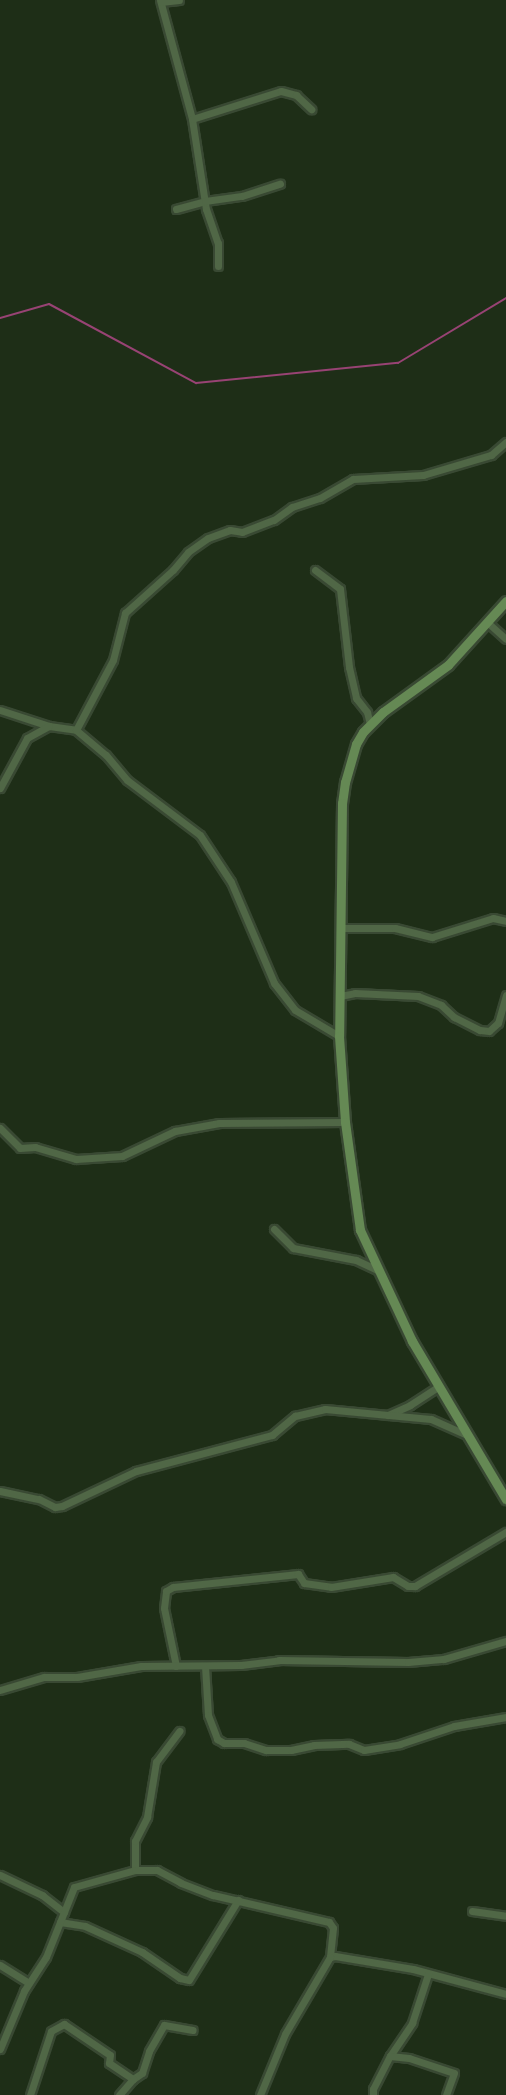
<!DOCTYPE html>
<html>
<head>
<meta charset="utf-8">
<style>
	body { margin:0 }
	#map { position:relative; width:506px; height:2095px; overflow:hidden; background:#1e2e17; font-family:Overpass,sans-serif }
	div>[style] { position:absolute }
	.stream>* { height:2px; margin:-1px; padding:0 1px; transform-origin:1px; border-radius:1px; background:#984374 }
	.roads { filter:drop-shadow(2px 0 #394933) drop-shadow(-2px 0 #394933) drop-shadow(0 2px #394933) drop-shadow(0 -2px #394933) }
	.street>* { height:7px; margin:-3.5px; padding:0 3.5px; transform-origin:3.5px; border-radius:3.5px; background:#506746 }
	.secondary>* { height:9px; margin:-4.5px; padding:0 4.5px; transform-origin:4.5px; border-radius:4.5px; background:#658954 }
	span { translate:-50% -50%; white-space:nowrap; text-align:center; line-height:1.15; -webkit-text-stroke:4.5px #1e2e17; paint-order:stroke }
</style>
</head>
<body>
<div id="map">
	<div class="stream">
		<i style="left:0;top:318px;width:51px;rotate:-15.9deg"></i>
		<i style="left:49px;top:304px;width:167px;rotate:28.3deg"></i>
		<i style="left:196px;top:383px;width:203px;rotate:-5.7deg"></i>
		<i style="left:398px;top:363px;width:126px;rotate:-31deg"></i>
	</div>
	<div class="roads">
		<div class="street">
			<i style="left:160px;top:0;width:123px;rotate:74.9deg"></i>
			<i style="left:192px;top:119px;width:91px;rotate:81.2deg"></i>
			<i style="left:206px;top:209px;width:36px;rotate:71deg"></i>
			<i style="left:218px;top:243px;width:23px;rotate:90deg"></i>
			<i style="left:161px;top:2px;width:18px;rotate:-6deg"></i>
			<i style="left:192px;top:119px;width:93px;rotate:-17.5deg"></i>
			<i style="left:281px;top:91px;width:16px;rotate:15deg"></i>
			<i style="left:296px;top:95px;width:21px;rotate:43deg"></i>
			<i style="left:176px;top:209px;width:30px;rotate:-15deg"></i>
			<i style="left:205px;top:201px;width:37px;rotate:-8deg"></i>
			<i style="left:242px;top:196px;width:40px;rotate:-18deg"></i>
			<i style="left:315px;top:570px;width:31px;rotate:37deg"></i>
			<i style="left:340px;top:589px;width:79px;rotate:83.4deg"></i>
			<i style="left:349px;top:667px;width:32px;rotate:77deg"></i>
			<i style="left:356px;top:698px;width:18px;rotate:52deg"></i>
			<i style="left:367px;top:712px;width:12px;rotate:76deg"></i>
			<i style="left:487px;top:622px;width:25px;rotate:42deg"></i>
			<i style="left:0;top:710px;width:52px;rotate:18.1deg"></i>
			<i style="left:49px;top:726px;width:27px;rotate:8deg"></i>
			<i style="left:76px;top:730px;width:39px;rotate:40deg"></i>
			<i style="left:106px;top:755px;width:33px;rotate:50deg"></i>
			<i style="left:127px;top:780px;width:91px;rotate:37deg"></i>
			<i style="left:200px;top:835px;width:56px;rotate:56.6deg"></i>
			<i style="left:231px;top:882px;width:110px;rotate:66.9deg"></i>
			<i style="left:274px;top:983px;width:34px;rotate:52deg"></i>
			<i style="left:295px;top:1010px;width:51px;rotate:30.6deg"></i>
			<i style="left:76px;top:730px;width:79px;rotate:-62.1deg"></i>
			<i style="left:113px;top:660px;width:49px;rotate:-75.7deg"></i>
			<i style="left:125px;top:613px;width:64px;rotate:-41.9deg"></i>
			<i style="left:173px;top:570px;width:23px;rotate:-50deg"></i>
			<i style="left:188px;top:552px;width:24px;rotate:-35deg"></i>
			<i style="left:208px;top:538px;width:23px;rotate:-20deg"></i>
			<i style="left:230px;top:530px;width:12px;rotate:9deg"></i>
			<i style="left:242px;top:532px;width:34px;rotate:-21deg"></i>
			<i style="left:274px;top:520px;width:22px;rotate:-36deg"></i>
			<i style="left:292px;top:507px;width:29px;rotate:-18deg"></i>
			<i style="left:320px;top:498px;width:38px;rotate:-30deg"></i>
			<i style="left:353px;top:479px;width:70px;rotate:-3.3deg"></i>
			<i style="left:423px;top:475px;width:71px;rotate:-16.4deg"></i>
			<i style="left:491px;top:455px;width:20px;rotate:-41deg"></i>
			<i style="left:0;top:788px;width:57px;rotate:-61.6deg"></i>
			<i style="left:27px;top:738px;width:25px;rotate:-29deg"></i>
			<i style="left:340px;top:928px;width:55px"></i>
			<i style="left:395px;top:928px;width:38px;rotate:14deg"></i>
			<i style="left:432px;top:937px;width:64px;rotate:-17.3deg"></i>
			<i style="left:493px;top:918px;width:13px;rotate:13deg"></i>
			<i style="left:340px;top:996px;width:15px;rotate:-11deg"></i>
			<i style="left:355px;top:993px;width:63px;rotate:2.7deg"></i>
			<i style="left:418px;top:996px;width:25px;rotate:21deg"></i>
			<i style="left:441px;top:1005px;width:18px;rotate:43deg"></i>
			<i style="left:454px;top:1017px;width:29px;rotate:27deg"></i>
			<i style="left:480px;top:1030px;width:9px;rotate:6deg"></i>
			<i style="left:489px;top:1031px;width:12px;rotate:-42deg"></i>
			<i style="left:498px;top:1023px;width:29px;rotate:-74deg"></i>
			<i style="left:0;top:1128px;width:28px;rotate:45deg"></i>
			<i style="left:20px;top:1148px;width:15px;rotate:-4deg"></i>
			<i style="left:35px;top:1147px;width:43px;rotate:16.3deg"></i>
			<i style="left:76px;top:1159px;width:46px;rotate:-3.7deg"></i>
			<i style="left:122px;top:1156px;width:59px;rotate:-25.3deg"></i>
			<i style="left:175px;top:1131px;width:45px;rotate:-10.3deg"></i>
			<i style="left:219px;top:1123px;width:126px;rotate:-0.5deg"></i>
			<i style="left:274px;top:1229px;width:27px;rotate:45deg"></i>
			<i style="left:293px;top:1248px;width:64px;rotate:10.8deg"></i>
			<i style="left:356px;top:1260px;width:23px;rotate:25deg"></i>
			<i style="left:388px;top:1415px;width:24px;rotate:-24deg"></i>
			<i style="left:410px;top:1405px;width:33px;rotate:-33deg"></i>
			<i style="left:0;top:1491px;width:40px;rotate:12deg"></i>
			<i style="left:39px;top:1499px;width:18px;rotate:27deg"></i>
			<i style="left:55px;top:1507px;width:7px;rotate:-8deg"></i>
			<i style="left:62px;top:1506px;width:82px;rotate:-25.3deg"></i>
			<i style="left:136px;top:1471px;width:141px;rotate:-14.8deg"></i>
			<i style="left:272px;top:1435px;width:30px;rotate:-40deg"></i>
			<i style="left:295px;top:1416px;width:31px;rotate:-13deg"></i>
			<i style="left:325px;top:1409px;width:106px;rotate:5.4deg"></i>
			<i style="left:431px;top:1419px;width:39px;rotate:24deg"></i>
			<i style="left:176px;top:1666px;width:59px;rotate:-101.7deg"></i>
			<i style="left:164px;top:1608px;width:17px;rotate:-83deg"></i>
			<i style="left:166px;top:1591px;width:8px;rotate:-30deg"></i>
			<i style="left:173px;top:1587px;width:126px;rotate:-5.9deg"></i>
			<i style="left:298px;top:1574px;width:11px;rotate:56deg"></i>
			<i style="left:304px;top:1583px;width:27px;rotate:8deg"></i>
			<i style="left:331px;top:1587px;width:63px;rotate:-9.2deg"></i>
			<i style="left:393px;top:1577px;width:17px;rotate:31deg"></i>
			<i style="left:408px;top:1586px;width:7px"></i>
			<i style="left:415px;top:1586px;width:106px;rotate:-30.7deg"></i>
			<i style="left:205px;top:1666px;width:49px;rotate:86.5deg"></i>
			<i style="left:208px;top:1715px;width:26px;rotate:69deg"></i>
			<i style="left:217px;top:1739px;width:8px;rotate:30deg"></i>
			<i style="left:224px;top:1743px;width:20px"></i>
			<i style="left:244px;top:1743px;width:23px;rotate:18deg"></i>
			<i style="left:266px;top:1750px;width:25px"></i>
			<i style="left:291px;top:1750px;width:24px;rotate:-12deg"></i>
			<i style="left:314px;top:1745px;width:35px;rotate:-2deg"></i>
			<i style="left:349px;top:1744px;width:16px;rotate:22deg"></i>
			<i style="left:364px;top:1750px;width:36px;rotate:-9deg"></i>
			<i style="left:400px;top:1744px;width:57px;rotate:-18.4deg"></i>
			<i style="left:454px;top:1726px;width:53px;rotate:-9.8deg"></i>
			<i style="left:0;top:1690px;width:46px;rotate:-16.5deg"></i>
			<i style="left:44px;top:1677px;width:33px"></i>
			<i style="left:77px;top:1677px;width:65px;rotate:-9.8deg"></i>
			<i style="left:141px;top:1666px;width:100px;rotate:-0.6deg"></i>
			<i style="left:241px;top:1665px;width:38px;rotate:-7deg"></i>
			<i style="left:279px;top:1660px;width:129px;rotate:0.9deg"></i>
			<i style="left:408px;top:1662px;width:36px;rotate:-5deg"></i>
			<i style="left:444px;top:1659px;width:65px;rotate:-16.2deg"></i>
			<i style="left:135px;top:1870px;width:29px;rotate:-90deg"></i>
			<i style="left:135px;top:1841px;width:27px;rotate:-63deg"></i>
			<i style="left:147px;top:1817px;width:56px;rotate:-80.7deg"></i>
			<i style="left:156px;top:1762px;width:39px;rotate:-53deg"></i>
			<i style="left:0;top:1875px;width:47px;rotate:25.5deg"></i>
			<i style="left:42px;top:1895px;width:28px;rotate:38deg"></i>
			<i style="left:472px;top:1911px;width:34px;rotate:8deg"></i>
			<i style="left:60px;top:1922px;width:25px;rotate:9deg"></i>
			<i style="left:85px;top:1926px;width:63px;rotate:24.5deg"></i>
			<i style="left:142px;top:1952px;width:46px;rotate:34.4deg"></i>
			<i style="left:180px;top:1978px;width:9px;rotate:13deg"></i>
			<i style="left:189px;top:1980px;width:94px;rotate:-58.5deg"></i>
			<i style="left:330px;top:1957px;width:5px;rotate:-11deg"></i>
			<i style="left:335px;top:1956px;width:79px;rotate:9.5deg"></i>
			<i style="left:413px;top:1969px;width:96px;rotate:15deg"></i>
			<i style="left:0;top:1965px;width:34px;rotate:32deg"></i>
			<i style="left:0;top:2049px;width:63px;rotate:-67.5deg"></i>
			<i style="left:24px;top:1991px;width:40px;rotate:-57.1deg"></i>
			<i style="left:46px;top:1957px;width:75px;rotate:-68.2deg"></i>
			<i style="left:74px;top:1887px;width:63px;rotate:-15.6deg"></i>
			<i style="left:135px;top:1870px;width:22px"></i>
			<i style="left:157px;top:1870px;width:27px;rotate:28deg"></i>
			<i style="left:181px;top:1883px;width:34px;rotate:21deg"></i>
			<i style="left:213px;top:1895px;width:119px;rotate:13.1deg"></i>
			<i style="left:329px;top:1922px;width:7px;rotate:56deg"></i>
			<i style="left:333px;top:1928px;width:29px;rotate:96deg"></i>
			<i style="left:330px;top:1957px;width:89px;rotate:120.3deg"></i>
			<i style="left:285px;top:2034px;width:66px;rotate:112.3deg"></i>
			<i style="left:390px;top:2056px;width:40px;rotate:-56deg"></i>
			<i style="left:412px;top:2023px;width:52px;rotate:-71.9deg"></i>
			<i style="left:133px;top:2079px;width:11px;rotate:-34deg"></i>
			<i style="left:142px;top:2073px;width:23px;rotate:-72deg"></i>
			<i style="left:149px;top:2051px;width:30px;rotate:-60deg"></i>
			<i style="left:164px;top:2025px;width:29px;rotate:10deg"></i>
			<i style="left:30px;top:2095px;width:67px;rotate:-71.8deg"></i>
			<i style="left:51px;top:2031px;width:15px;rotate:-28deg"></i>
			<i style="left:64px;top:2024px;width:55px;rotate:34deg"></i>
			<i style="left:110px;top:2055px;width:8px;rotate:97deg"></i>
			<i style="left:109px;top:2063px;width:29px;rotate:34deg"></i>
			<i style="left:133px;top:2079px;width:21px;rotate:131deg"></i>
			<i style="left:373px;top:2095px;width:6px;rotate:-90deg"></i>
			<i style="left:373px;top:2089px;width:37px;rotate:-63deg"></i>
			<i style="left:390px;top:2056px;width:19px;rotate:6deg"></i>
			<i style="left:409px;top:2058px;width:47px;rotate:18.4deg"></i>
			<i style="left:454px;top:2073px;width:23px;rotate:110deg"></i>
		</div>
		<div class="secondary">
			<i style="left:506px;top:601px;width:86px;rotate:132.2deg"></i>
			<i style="left:448px;top:665px;width:80px;rotate:144.1deg"></i>
			<i style="left:383px;top:712px;width:28px;rotate:135deg"></i>
			<i style="left:363px;top:732px;width:14px;rotate:120deg"></i>
			<i style="left:356px;top:744px;width:40px;rotate:106deg"></i>
			<i style="left:345px;top:782px;width:21px;rotate:98deg"></i>
			<i style="left:342px;top:803px;width:233px;rotate:90.7deg"></i>
			<i style="left:339px;top:1036px;width:86px;rotate:86deg"></i>
			<i style="left:345px;top:1122px;width:109px;rotate:82.1deg"></i>
			<i style="left:360px;top:1230px;width:123px;rotate:64.9deg"></i>
			<i style="left:412px;top:1341px;width:184px;rotate:59.3deg"></i>
		</div>
	</div>
</div>
</body>
</html>
